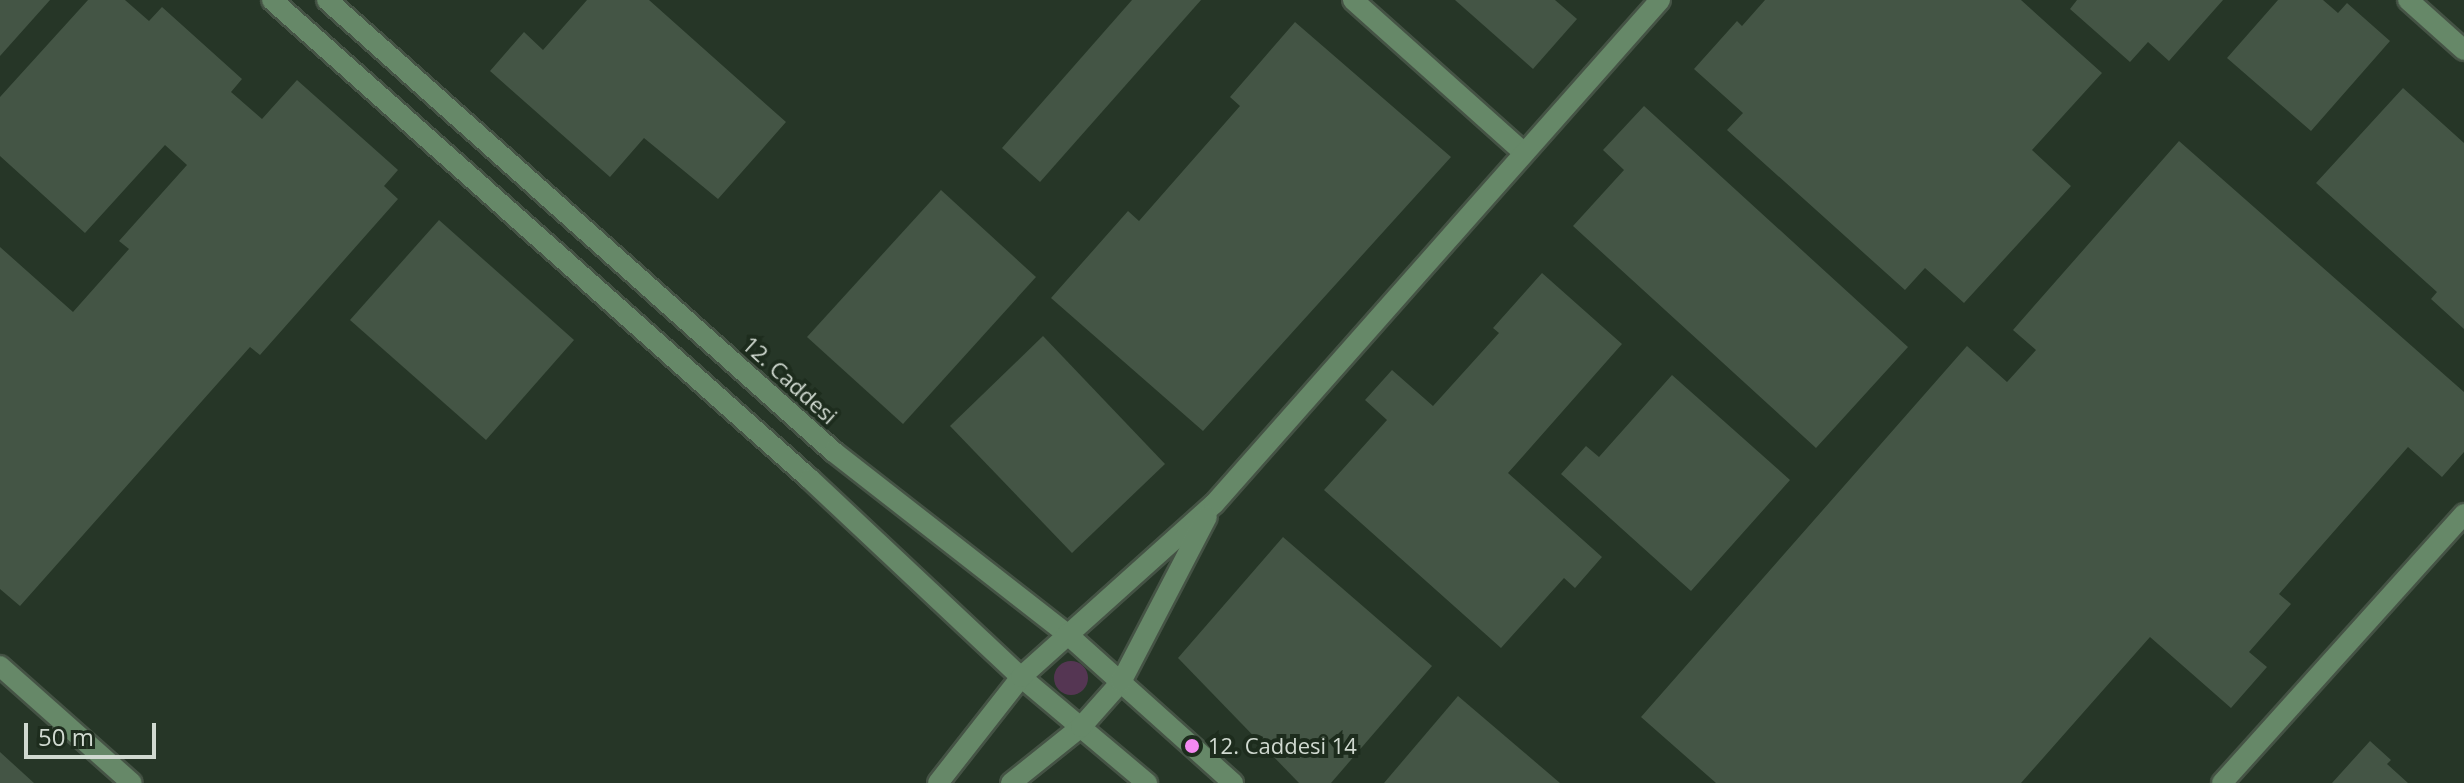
<!DOCTYPE html>
<html>
<head>
<meta charset="utf-8">
<style>
	body { margin:0 }
	#map { position:relative; width:2464px; height:783px; overflow:hidden; background:#263627; font-family:"Open Sans",sans-serif }
	div>[style] { position:absolute }
	.green>* { inset:0; background:#553653 }
	.round { border-radius:50% }
	.building>* { inset:0; background:#445545 }
	.roads { filter:drop-shadow(2px 0 #455345) drop-shadow(-2px 0 #455345) drop-shadow(0 2px #455345) drop-shadow(0 -2px #455345) }
	.minor>* { height:20px; margin:-10px; padding:0 10px; transform-origin:10px; border-radius:10px; background:#668868 }
	.dots>* { width:22px; height:22px; translate:-50% -50%; box-sizing:border-box; border:4px solid #1d2c1d; border-radius:50% }
	span { translate:-50% -50%; white-space:nowrap; text-align:center; line-height:1.15; -webkit-text-stroke:8px #1d2c1d; paint-order:stroke }
	.street-label { font-size:22px; color:#d0d9d0 }
	.poi-label { font-size:22px; color:#d0d9d0 }
	.left { translate:0 -50%; text-align:left }
	.scale { position:absolute; left:24px; top:723px; width:132px; height:36px; box-sizing:border-box; border:4px solid #d0d9d0; border-top:0; padding-left:10px; font-size:24px; line-height:28px; white-space:nowrap; color:#d0d9d0; -webkit-text-stroke:6px #1d2c1d; paint-order:stroke }
</style>
</head>
<body>
<div id="map">
	<div class="green">
		<i class="round" style="left:1054px;top:661px;width:34px;height:34px"></i>
	</div>
	<div class="building">
		<i style="clip-path:polygon(0 0,50px 0,0 56px)"></i>
		<i style="clip-path:polygon(88px 0,125px 0,149px 21px,162px 7px,242px 79px,231px 92px,262px 119px,297px 80px,398px 170px,384px 186px,398px 199px,260px 355px,250px 347px,20px 606px,0 589px,0 247px,73px 312px,129px 249px,119px 241px,187px 165px,165px 145px,85px 233px,0 156px,0 97px)"></i>
		<i style="clip-path:polygon(587px 0,649px 0,786px 122px,718px 199px,644px 138px,610px 177px,490px 71px,524px 32px,543px 50px)"></i>
		<i style="clip-path:polygon(1132px 0,1201px 0,1040px 182px,1002px 148px)"></i>
		<i style="clip-path:polygon(1455px 0,1555px 0,1577px 19px,1533px 69px)"></i>
		<i style="clip-path:polygon(1765px 0,2021px 0,2102px 73px,2032px 150px,2071px 186px,1964px 303px,1925px 268px,1905px 290px,1727px 130px,1743px 113px,1694px 69px,1737px 21px,1742px 26px)"></i>
		<i style="clip-path:polygon(2077px 0,2223px 0,2169px 61px,2148px 42px,2130px 62px,2070px 9px)"></i>
		<i style="clip-path:polygon(2278px 0,2323px 0,2338px 13px,2347px 3px,2390px 41px,2311px 131px,2227px 58px)"></i>
		<i style="clip-path:polygon(1295px 22px,1451px 157px,1203px 431px,1051px 298px,1128px 211px,1139px 221px,1240px 106px,1230px 97px)"></i>
		<i style="clip-path:polygon(2403px 88px,2464px 143px,2464px 329px,2431px 299px,2437px 292px,2316px 183px)"></i>
		<i style="clip-path:polygon(1644px 106px,1908px 347px,1816px 448px,1573px 226px,1624px 170px,1603px 150px)"></i>
		<i style="clip-path:polygon(2179px 141px,2464px 392px,2464px 452px,2442px 477px,2408px 447px,2279px 594px,2291px 604px,2249px 652px,2267px 667px,2231px 708px,2150px 637px,2021px 783px,1716px 783px,1641px 717px,1967px 346px,2007px 382px,2036px 350px,2013px 330px)"></i>
		<i style="clip-path:polygon(941px 190px,1036px 277px,903px 424px,807px 337px)"></i>
		<i style="clip-path:polygon(439px 220px,574px 340px,486px 440px,350px 320px)"></i>
		<i style="clip-path:polygon(1542px 273px,1622px 344px,1508px 473px,1602px 557px,1575px 588px,1564px 578px,1501px 648px,1324px 490px,1387px 420px,1365px 400px,1392px 370px,1433px 406px,1499px 333px,1493px 328px)"></i>
		<i style="clip-path:polygon(1043px 336px,1165px 464px,1072px 553px,950px 426px)"></i>
		<i style="clip-path:polygon(1672px 375px,1790px 480px,1691px 591px,1561px 474px,1586px 446px,1599px 457px)"></i>
		<i style="clip-path:polygon(1283px 537px,1432px 666px,1331px 783px,1299px 783px,1178px 658px)"></i>
		<i style="clip-path:polygon(1458px 696px,1560px 783px,1384px 783px)"></i>
		<i style="clip-path:polygon(2370px 741px,2391px 760px,2387px 764px,2408px 783px,2332px 783px)"></i>
		<i style="clip-path:polygon(0 752px,34px 783px,0 783px)"></i>
	</div>
	<div class="roads">
		<div class="minor">
			<i style="left:272px;top:0;width:720px;rotate:41.68deg"></i>
			<i style="left:810px;top:479px;width:289px;rotate:43.2deg"></i>
			<i style="left:1021px;top:677px;width:165px;rotate:40.1deg"></i>
			<i style="left:327px;top:0;width:679px;rotate:41.72deg"></i>
			<i style="left:834px;top:452px;width:296px;rotate:38deg"></i>
			<i style="left:1067px;top:634px;width:223px;rotate:41.9deg"></i>
			<i style="left:1353px;top:0;width:228px;rotate:41.8deg"></i>
			<i style="left:2408px;top:0;width:75px;rotate:41.8deg"></i>
			<i style="left:0;top:666px;width:176px;rotate:41.6deg"></i>
			<i style="left:938px;top:783px;width:135px;rotate:-51.9deg"></i>
			<i style="left:1021px;top:677px;width:259px;rotate:-41.9deg"></i>
			<i style="left:1214px;top:504px;width:673px;rotate:-48.49deg"></i>
			<i style="left:1011px;top:783px;width:90px;rotate:-38.7deg"></i>
			<i style="left:1081px;top:727px;width:60px;rotate:-48.4deg"></i>
			<i style="left:1121px;top:682px;width:186px;rotate:-62.5deg"></i>
			<i style="left:2222px;top:783px;width:362px;rotate:-48deg"></i>
		</div>
	</div>
	<div class="dots">
		<i style="left:1192px;top:746px;background:#f489f1"></i>
	</div>
	<div class="street-label">
		<span style="left:790px;top:380px;rotate:42deg">12. Caddesi</span>
	</div>
	<div class="poi-label">
		<span class="left" style="left:1208px;top:746px">12. Caddesi 14</span>
	</div>
	<div class="scale">50 m</div>
</div>
</body>
</html>
